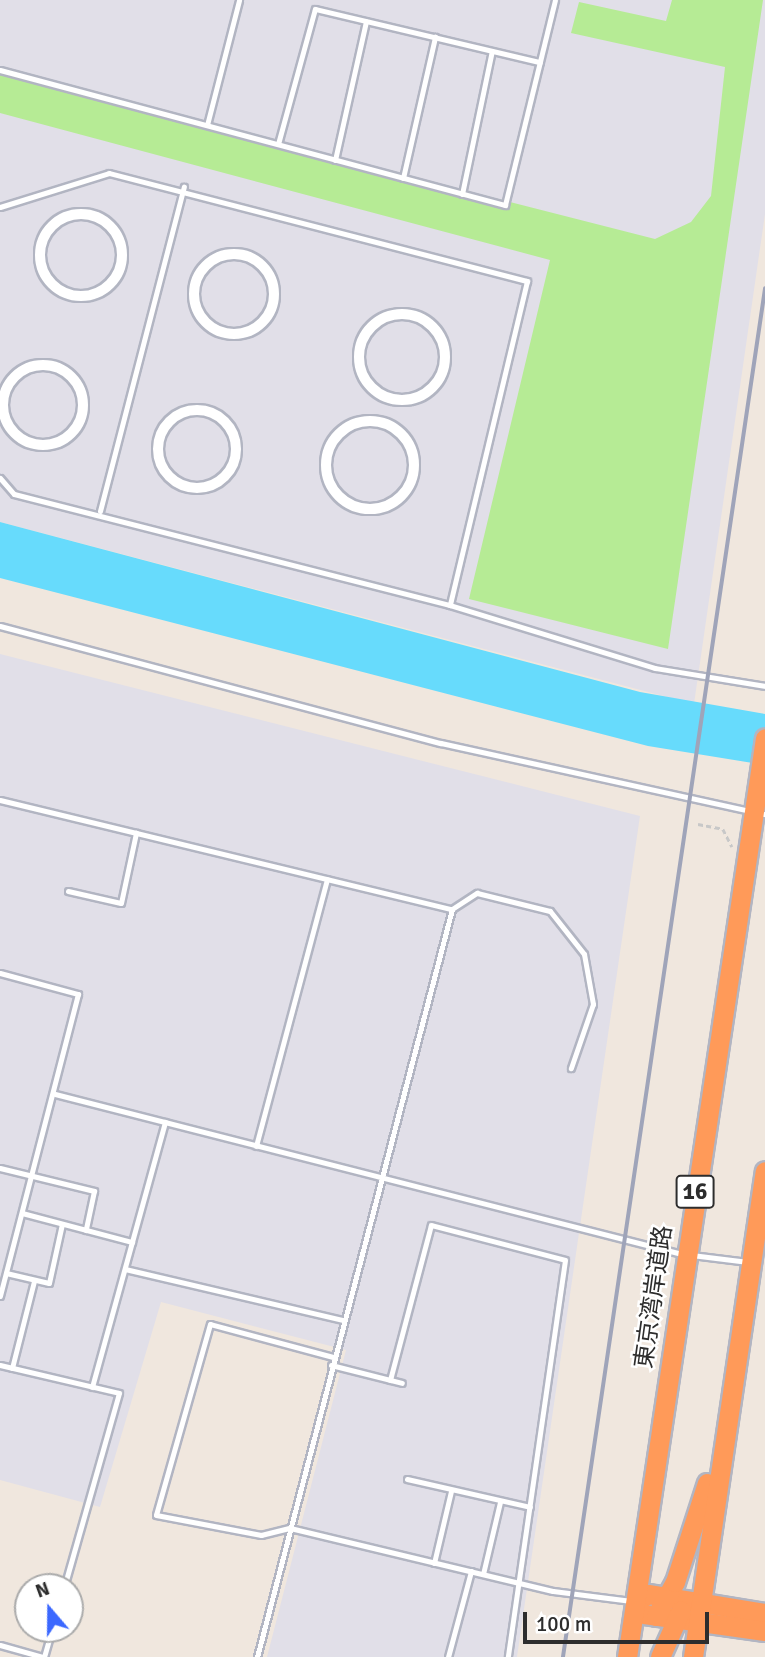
<!DOCTYPE html>
<html>
<head>
<meta charset="utf-8">
<style>
	body { margin:0 }
	#map { position:relative; width:765px; height:1657px; overflow:hidden; background:#f0e7de; font-family:Signika,"Noto Sans JP",sans-serif }
	div>[style] { position:absolute }
	.industrial>* { inset:0; background:#e1dfe8 }
	.green>* { inset:0; background:#b6eb95 }
	.water>* { inset:0; background:#67dbfc }
	.path>* { height:2.5px; margin-top:-1.25px; transform-origin:0; background:repeating-linear-gradient(90deg,#c8c8c8 0 5px,transparent 0 8.5px) }
	.roads { filter:drop-shadow(2px 0 #b2b5c2) drop-shadow(-2px 0 #b2b5c2) drop-shadow(0 2px #b2b5c2) drop-shadow(0 -2px #b2b5c2) }
	.lane>* { height:5px; margin:-2.5px; padding:0 2.5px; transform-origin:2.5px; border-radius:2.5px; background:#fff }
	.street>* { height:10px; margin:-5px; padding:0 5px; transform-origin:5px; border-radius:5px; background:#fff }
	.street>.ring { margin:-5px; padding:0; box-sizing:content-box; background:none; border:10px solid #fff; border-radius:50% }
	.highway>* { height:19px; margin:-9.5px; padding:0 9.5px; transform-origin:9.5px; border-radius:9.5px; background:#ff9a59 }
	.rail>* { height:3.5px; margin:-1.75px; padding:0 1.75px; transform-origin:1.75px; border-radius:1.75px; background:#9fa4b9 }
	span { translate:-50% -50%; white-space:nowrap; text-align:center; line-height:1.15; -webkit-text-stroke:5px #fff; paint-order:stroke }
	.shield-label span { padding:2px 5px; background:#fff; border:2px solid; border-radius:5px; -webkit-text-stroke-width:0 }
	.shield-label { font-size:23px; color:#2d2d2d; font-weight:700 }
	.street-label { font-size:24px; color:#2d2d2d }
	.north { position:absolute; left:14px; top:1573px; width:70px; height:70px; box-sizing:border-box; background:#fff; border:2px solid #ababab; border-radius:50%; rotate:340deg; font-size:19px; font-weight:700; line-height:28px; text-align:center; color:#2d2d2d }
	.north::after { content:''; display:block; margin:auto; width:24px; height:32px; background:#3b68ff; clip-path:polygon(50% 0,100% 100%,50% 72%,0 100%) }
	.scale { position:absolute; left:523px; top:1612px; width:186px; height:32px; box-sizing:border-box; border:4px solid #2d2d2d; border-top:0; padding-left:9px; font-size:21px; line-height:24px; white-space:nowrap; color:#2d2d2d; -webkit-text-stroke:5px #fff; paint-order:stroke }
</style>
</head>
<body>
<div id="map">
	<div class="industrial">
		<i style="clip-path:polygon(0 0,765px 0,765px 214px,694px 704px,0 522px)"></i>
		<i style="clip-path:polygon(0 654px,640px 816px,517px 1657px,267px 1657px,346px 1350px,161px 1302px,100px 1507px,0 1480px)"></i>
	</div>
	<div class="green">
		<i style="clip-path:polygon(672px 0,763px 0,668px 649px,469px 599px,550px 260px,0 113px,0 72px,655px 239px,691px 222px,711px 196px,725px 67px,571px 33px,579px 2px,666px 21px)"></i>
	</div>
	<div class="water">
		<i style="clip-path:polygon(0 522px,640px 692px,765px 714px,765px 765px,648px 746px,0 578px)"></i>
	</div>
	<div class="path">
		<i style="left:698px;top:824px;width:25px;rotate:11deg"></i>
		<i style="left:723px;top:829px;width:20px;rotate:63deg"></i>
	</div>
	<div class="roads">
		<div class="lane">
			<i style="left:0;top:70px;width:523px;rotate:14.97deg"></i>
			<i style="left:505px;top:205px;width:211px;rotate:-76.3deg"></i>
			<i style="left:207px;top:125px;width:129px;rotate:-75.6deg"></i>
			<i style="left:278px;top:144px;width:140px;rotate:-74.7deg"></i>
			<i style="left:315px;top:9px;width:231px;rotate:13.3deg"></i>
			<i style="left:335px;top:160px;width:142px;rotate:-77.4deg"></i>
			<i style="left:403px;top:178px;width:145px;rotate:-77.2deg"></i>
			<i style="left:462px;top:194px;width:146px;rotate:-78.2deg"></i>
			<i style="left:0;top:207px;width:114px;rotate:-17.3deg"></i>
			<i style="left:109px;top:173px;width:432px;rotate:14.5deg"></i>
			<i style="left:527px;top:281px;width:333px;rotate:103.4deg"></i>
			<i style="left:0;top:478px;width:21px;rotate:49deg"></i>
			<i style="left:14px;top:494px;width:450px;rotate:14.3deg"></i>
			<i style="left:450px;top:605px;width:214px;rotate:17.1deg"></i>
			<i style="left:655px;top:668px;width:111px;rotate:9.3deg"></i>
			<i style="left:100px;top:511px;width:335px;rotate:-75.5deg"></i>
			<i style="left:0;top:626px;width:456px;rotate:14.9deg"></i>
			<i style="left:441px;top:743px;width:332px;rotate:12.4deg"></i>
			<i style="left:0;top:800px;width:465px;rotate:13.6deg"></i>
			<i style="left:452px;top:909px;width:773px;rotate:104.61deg"></i>
			<i style="left:68px;top:891px;width:54px;rotate:12.8deg"></i>
			<i style="left:121px;top:903px;width:72px;rotate:-77.9deg"></i>
			<i style="left:452px;top:909px;width:30px;rotate:-33deg"></i>
			<i style="left:477px;top:893px;width:75px;rotate:13.9deg"></i>
			<i style="left:550px;top:911px;width:55px;rotate:51.7deg"></i>
			<i style="left:584px;top:954px;width:51px;rotate:79.8deg"></i>
			<i style="left:593px;top:1004px;width:68px;rotate:109deg"></i>
			<i style="left:0;top:973px;width:81px;rotate:15.1deg"></i>
			<i style="left:78px;top:994px;width:312px;rotate:104.5deg"></i>
			<i style="left:55px;top:1094px;width:647px;rotate:14.32deg"></i>
			<i style="left:256px;top:1146px;width:276px;rotate:-75.1deg"></i>
			<i style="left:0;top:1168px;width:97px;rotate:13.7deg"></i>
			<i style="left:94px;top:1191px;width:40px;rotate:102deg"></i>
			<i style="left:22px;top:1213px;width:114px;rotate:14.8deg"></i>
			<i style="left:692px;top:1255px;width:56px;rotate:7.1deg"></i>
			<i style="left:125px;top:1269px;width:223px;rotate:13.2deg"></i>
			<i style="left:6px;top:1273px;width:44px;rotate:13.1deg"></i>
			<i style="left:49px;top:1283px;width:60px;rotate:-77.6deg"></i>
			<i style="left:333px;top:1357px;width:127px;rotate:-165deg"></i>
			<i style="left:210px;top:1324px;width:198px;rotate:105.8deg"></i>
			<i style="left:156px;top:1515px;width:107px;rotate:10.8deg"></i>
			<i style="left:261px;top:1535px;width:30px;rotate:-14deg"></i>
			<i style="left:290px;top:1528px;width:270px;rotate:13.5deg"></i>
			<i style="left:553px;top:1591px;width:79px;rotate:7.3deg"></i>
			<i style="left:0;top:1365px;width:122px;rotate:13.2deg"></i>
			<i style="left:119px;top:1393px;width:202px;rotate:105.8deg"></i>
			<i style="left:331px;top:1365px;width:73px;rotate:14.2deg"></i>
			<i style="left:12px;top:1368px;width:90px;rotate:-75.8deg"></i>
			<i style="left:390px;top:1380px;width:160px;rotate:-75.2deg"></i>
			<i style="left:431px;top:1225px;width:138px;rotate:14.6deg"></i>
			<i style="left:565px;top:1260px;width:401px;rotate:98.2deg"></i>
			<i style="left:92px;top:1387px;width:275px;rotate:-74.6deg"></i>
			<i style="left:407px;top:1479px;width:126px;rotate:12.8deg"></i>
			<i style="left:434px;top:1563px;width:74px;rotate:-76.7deg"></i>
			<i style="left:483px;top:1574px;width:74px;rotate:-76.7deg"></i>
			<i style="left:0;top:1645px;width:45px;rotate:15.6deg"></i>
			<i style="left:44px;top:1657px;width:29px;rotate:-74deg"></i>
			<i style="left:448px;top:1657px;width:89px;rotate:-75deg"></i>
		</div>
		<div class="street">
			<i class="ring" style="left:40px;top:214px;width:72px;height:72px"></i>
			<i class="ring" style="left:194px;top:254px;width:70px;height:70px"></i>
			<i class="ring" style="left:359px;top:314px;width:76px;height:76px"></i>
			<i class="ring" style="left:3px;top:365px;width:70px;height:70px"></i>
			<i class="ring" style="left:158px;top:410px;width:68px;height:68px"></i>
			<i class="ring" style="left:326px;top:421px;width:78px;height:78px"></i>
		</div>
		<div class="highway">
			<i style="left:636px;top:1602px;width:14px;rotate:-34deg"></i>
			<i style="left:648px;top:1594px;width:119px;rotate:9.2deg"></i>
			<i style="left:644px;top:1614px;width:122px;rotate:8deg"></i>
			<i style="left:656px;top:1616px;width:39px;rotate:-61deg"></i>
			<i style="left:675px;top:1582px;width:104px;rotate:-72.1deg"></i>
			<i style="left:627px;top:1657px;width:929px;rotate:-81.46deg"></i>
			<i style="left:660px;top:1657px;width:51px;rotate:-65.9deg"></i>
			<i style="left:693px;top:1657px;width:491px;rotate:-81.6deg"></i>
		</div>
	</div>
	<div class="rail">
		<i style="left:563px;top:1657px;width:1383px;rotate:-81.6deg"></i>
	</div>
	<div class="shield-label">
		<span style="left:695px;top:1192px">16</span>
	</div>
	<div class="street-label">
		<span style="left:654px;top:1297px;rotate:-82deg">東京湾岸道路</span>
	</div>
	<div class="north">N</div>
	<div class="scale">100 m</div>
</div>
</body>
</html>
